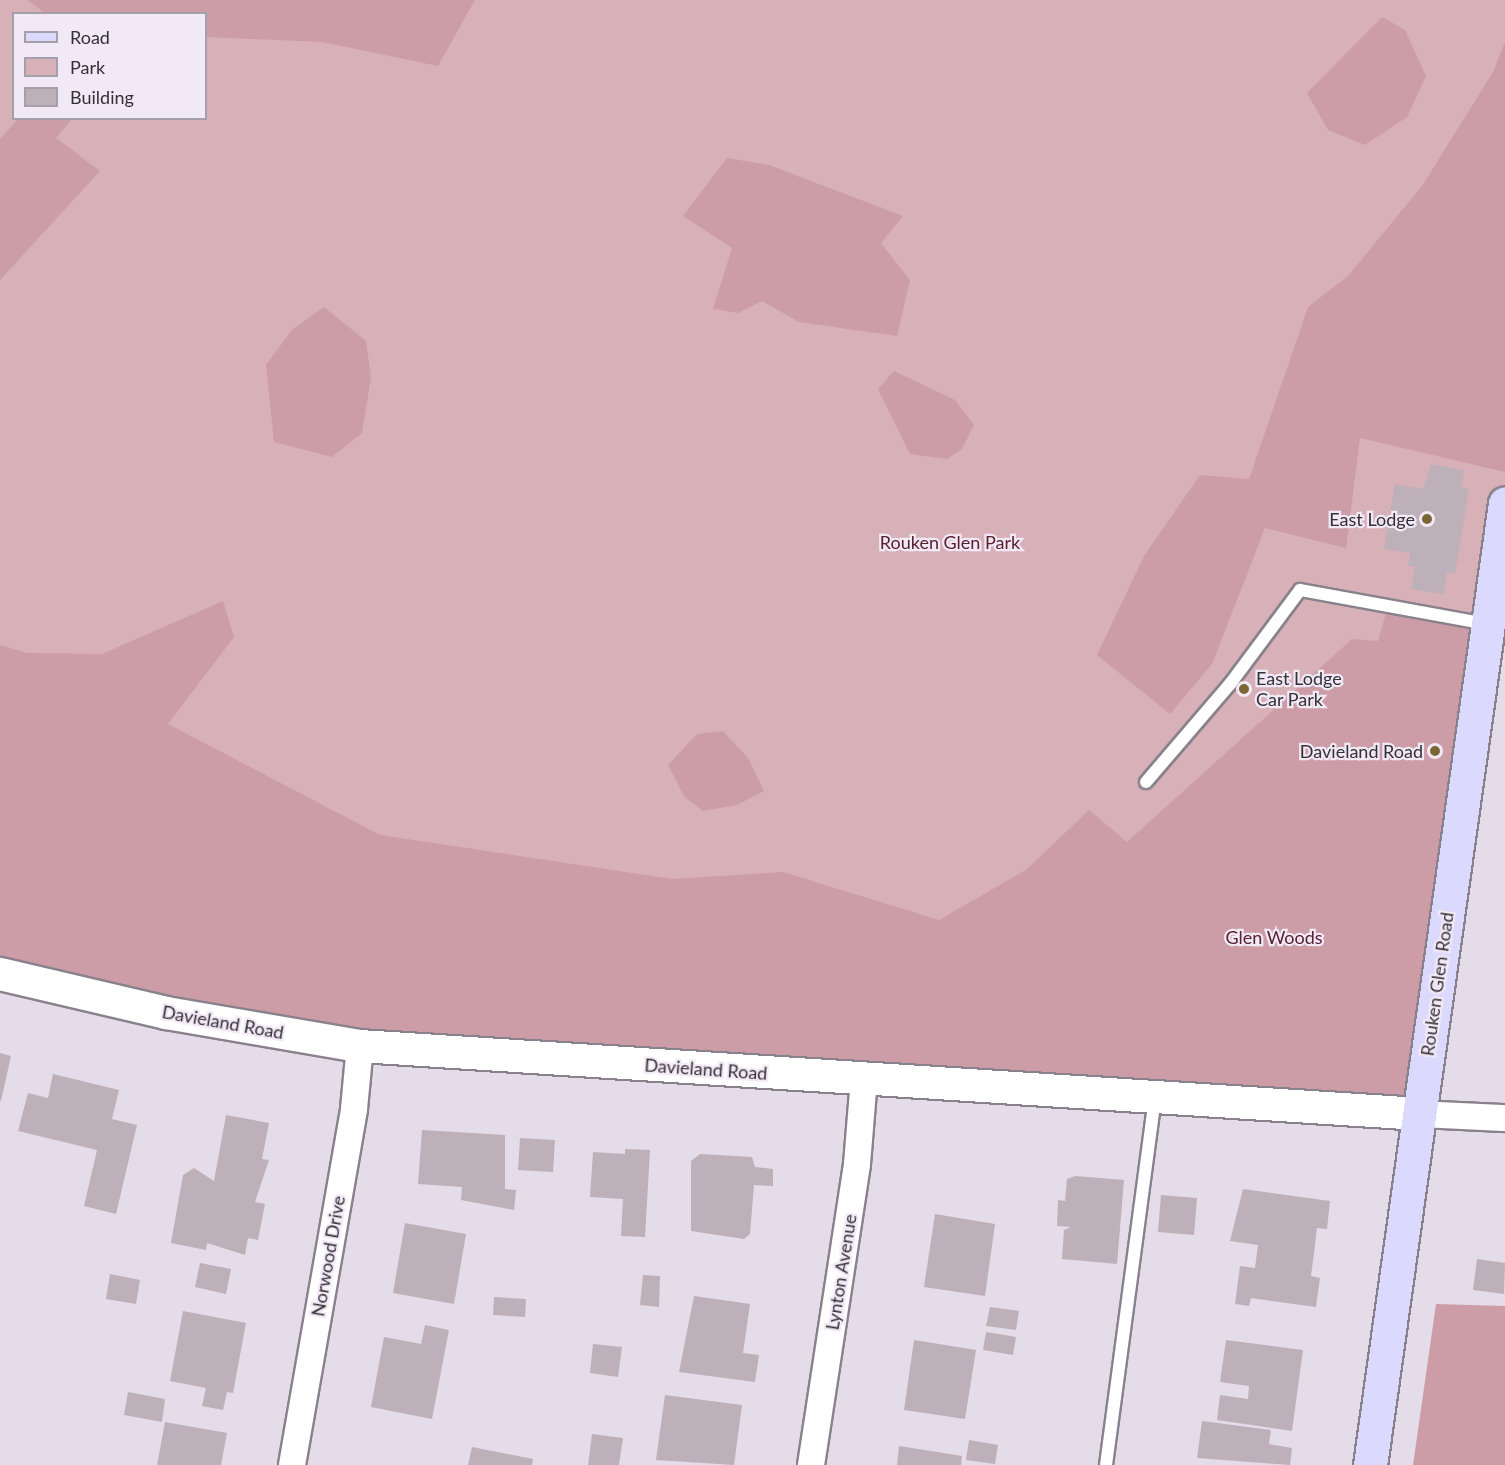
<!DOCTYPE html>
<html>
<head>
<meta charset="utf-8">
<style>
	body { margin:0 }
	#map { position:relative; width:1505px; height:1465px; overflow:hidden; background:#e4dce8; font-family:Lato,sans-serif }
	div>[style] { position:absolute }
	.green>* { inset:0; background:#d8b0b7 }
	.forest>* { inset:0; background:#cc9da6 }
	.building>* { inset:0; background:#bdb0b8 }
	.roads { filter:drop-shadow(2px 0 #89828d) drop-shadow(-2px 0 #89828d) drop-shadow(0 2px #89828d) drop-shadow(0 -2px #89828d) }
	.service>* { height:12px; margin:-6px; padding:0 6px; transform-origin:6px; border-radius:6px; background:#fff }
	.minor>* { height:26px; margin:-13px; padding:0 13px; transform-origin:13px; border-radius:13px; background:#fff }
	.tertiary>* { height:32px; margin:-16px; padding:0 16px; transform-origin:16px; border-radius:16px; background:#fff }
	.primary>* { height:33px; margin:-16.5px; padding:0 16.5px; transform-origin:16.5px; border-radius:16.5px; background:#dcd9fe }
	.dots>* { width:16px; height:16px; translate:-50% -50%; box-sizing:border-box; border:3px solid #f1e9f5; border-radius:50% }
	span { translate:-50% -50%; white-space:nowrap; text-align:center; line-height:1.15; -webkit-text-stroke:4.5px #f1e9f5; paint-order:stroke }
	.poi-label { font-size:18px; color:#343136 }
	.right { translate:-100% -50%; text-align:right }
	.left { translate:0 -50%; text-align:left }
	.park-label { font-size:18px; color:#5a202f }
	.street-label { font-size:18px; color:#343136 }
	.legend { position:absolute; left:12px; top:12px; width:195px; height:108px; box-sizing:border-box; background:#f1e9f5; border:2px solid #a59fa9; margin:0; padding:8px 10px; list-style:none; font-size:18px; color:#343136 }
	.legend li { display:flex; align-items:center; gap:12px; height:30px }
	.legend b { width:30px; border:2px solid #a59fa9 }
</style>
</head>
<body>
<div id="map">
	<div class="green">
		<i style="clip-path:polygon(evenodd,0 0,1505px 0,1505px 503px,1419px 1114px,0 971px,0 0,14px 14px,206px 14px,206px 118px,14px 118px,14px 14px)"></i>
	</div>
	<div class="forest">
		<i style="clip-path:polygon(27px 0,475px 0,438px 66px,322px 42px,206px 37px,206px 14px,45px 13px)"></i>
		<i style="clip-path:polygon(1382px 17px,1405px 30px,1426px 76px,1407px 117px,1365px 145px,1328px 130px,1307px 93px)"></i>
		<i style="clip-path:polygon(1505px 42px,1505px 472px,1360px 438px,1346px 548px,1265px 528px,1212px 664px,1170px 714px,1097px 655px,1144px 556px,1200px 475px,1249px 479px,1308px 307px,1348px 276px,1422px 186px,1493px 72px)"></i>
		<i style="clip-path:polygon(18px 119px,72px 119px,56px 138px,100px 171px,0 280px,0 139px)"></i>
		<i style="clip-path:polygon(727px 158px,769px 165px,903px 216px,881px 243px,910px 280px,897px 336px,799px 322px,762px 301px,738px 313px,713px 309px,732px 248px,683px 216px)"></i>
		<i style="clip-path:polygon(324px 307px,366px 341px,371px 377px,362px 433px,332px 457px,274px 442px,266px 365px,292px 330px)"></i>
		<i style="clip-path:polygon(894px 371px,955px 400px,974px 425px,962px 449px,947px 459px,910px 454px,878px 389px)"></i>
		<i style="clip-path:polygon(223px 601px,234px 637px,168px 724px,380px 835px,672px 879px,783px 872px,939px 920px,1026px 870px,1089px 810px,1127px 842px,1352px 639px,1378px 641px,1388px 606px,1488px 624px,1419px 1114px,360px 1046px,0 971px,0 645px,27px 653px,102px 654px)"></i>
		<i style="clip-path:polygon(723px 731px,748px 758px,764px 791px,737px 805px,703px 811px,684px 796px,668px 765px,697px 734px)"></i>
		<i style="clip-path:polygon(1436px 1304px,1505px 1306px,1505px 1465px,1413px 1465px)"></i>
	</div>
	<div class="building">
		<i style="clip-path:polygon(1431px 464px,1464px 470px,1461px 488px,1469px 489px,1455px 574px,1447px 572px,1444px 594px,1411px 589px,1415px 567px,1408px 566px,1410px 553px,1384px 549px,1395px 484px,1423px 489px)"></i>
		<i style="clip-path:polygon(0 1053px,11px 1056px,1px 1101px,0 1101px)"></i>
		<i style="clip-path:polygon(53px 1074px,119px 1090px,112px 1119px,137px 1125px,116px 1214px,84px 1206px,97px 1150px,18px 1131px,28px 1093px,48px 1098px)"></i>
		<i style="clip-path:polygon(226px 1115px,269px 1123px,262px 1159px,269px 1160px,255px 1202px,265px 1204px,258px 1240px,248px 1238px,245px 1255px,207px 1243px,206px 1250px,171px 1243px,183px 1175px,194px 1168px,214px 1181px)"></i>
		<i style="clip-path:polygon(422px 1130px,505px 1135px,505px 1189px,516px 1190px,514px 1210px,461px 1200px,462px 1187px,418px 1184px)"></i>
		<i style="clip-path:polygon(520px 1138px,555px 1140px,553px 1172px,518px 1170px)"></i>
		<i style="clip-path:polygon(625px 1149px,650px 1150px,645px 1237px,621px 1236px,623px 1199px,590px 1197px,593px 1152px,625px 1154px)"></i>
		<i style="clip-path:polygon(700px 1154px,752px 1157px,755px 1167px,773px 1169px,773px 1186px,754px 1185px,750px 1234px,744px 1239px,691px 1231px,691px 1161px)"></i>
		<i style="clip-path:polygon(1075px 1176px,1124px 1180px,1117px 1264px,1062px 1259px,1064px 1230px,1071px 1227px,1057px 1226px,1058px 1200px,1065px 1201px,1067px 1179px)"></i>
		<i style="clip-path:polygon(1243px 1189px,1330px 1201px,1327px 1229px,1317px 1228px,1314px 1253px,1311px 1276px,1320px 1278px,1316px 1307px,1251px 1298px,1249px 1306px,1235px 1304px,1240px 1266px,1255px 1268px,1258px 1245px,1230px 1241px)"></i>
		<i style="clip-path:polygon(1161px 1195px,1197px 1198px,1194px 1235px,1158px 1232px)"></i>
		<i style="clip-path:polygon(935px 1214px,995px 1224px,985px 1296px,924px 1287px)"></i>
		<i style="clip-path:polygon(405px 1223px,466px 1234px,454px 1304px,393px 1293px)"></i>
		<i style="clip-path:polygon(1477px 1259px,1505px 1263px,1504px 1294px,1473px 1290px)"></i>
		<i style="clip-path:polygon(200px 1263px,231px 1269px,226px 1294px,195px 1287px)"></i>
		<i style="clip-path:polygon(110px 1274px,140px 1280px,136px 1304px,106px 1299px)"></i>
		<i style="clip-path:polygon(643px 1275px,660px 1276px,659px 1307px,640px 1305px)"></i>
		<i style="clip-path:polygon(694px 1296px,750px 1304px,743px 1353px,759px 1355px,755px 1382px,679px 1372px)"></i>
		<i style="clip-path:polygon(494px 1297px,526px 1299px,525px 1317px,493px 1315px)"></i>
		<i style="clip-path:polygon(990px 1307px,1019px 1311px,1016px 1330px,986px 1326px)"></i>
		<i style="clip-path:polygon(183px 1311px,246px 1323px,233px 1393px,227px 1392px,223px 1410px,202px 1406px,206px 1388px,170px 1381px)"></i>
		<i style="clip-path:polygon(425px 1325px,449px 1330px,432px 1419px,371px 1407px,384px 1337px,421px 1344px)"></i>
		<i style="clip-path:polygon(986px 1332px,1016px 1337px,1013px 1355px,983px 1350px)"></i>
		<i style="clip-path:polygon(914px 1340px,976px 1350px,965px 1419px,904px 1410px)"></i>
		<i style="clip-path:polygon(1226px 1340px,1303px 1350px,1292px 1431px,1217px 1420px,1220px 1395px,1248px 1399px,1249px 1386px,1220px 1382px)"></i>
		<i style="clip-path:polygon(593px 1344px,622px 1347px,618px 1377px,590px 1373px)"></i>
		<i style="clip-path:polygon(128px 1392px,165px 1399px,162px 1422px,124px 1415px)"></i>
		<i style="clip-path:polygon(665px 1395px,742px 1405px,734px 1465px,656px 1460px)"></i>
		<i style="clip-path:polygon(1202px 1421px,1271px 1430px,1269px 1444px,1292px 1448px,1290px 1465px,1197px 1458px)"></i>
		<i style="clip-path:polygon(165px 1422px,227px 1433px,221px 1465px,157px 1465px)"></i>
		<i style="clip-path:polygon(592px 1434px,623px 1438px,619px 1465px,588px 1465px)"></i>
		<i style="clip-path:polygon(969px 1440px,998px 1445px,995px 1464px,966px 1460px)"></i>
		<i style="clip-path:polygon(899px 1446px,962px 1456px,961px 1465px,897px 1465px)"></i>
		<i style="clip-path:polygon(472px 1447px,533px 1459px,532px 1465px,468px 1465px)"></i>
	</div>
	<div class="roads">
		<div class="service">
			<i style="left:1146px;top:782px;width:129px;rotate:-49.4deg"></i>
			<i style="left:1230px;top:684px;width:117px;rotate:-53.3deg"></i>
			<i style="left:1300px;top:590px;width:190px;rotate:10.3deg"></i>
			<i style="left:1106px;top:1465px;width:370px;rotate:-82.4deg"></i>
		</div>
		<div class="minor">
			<i style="left:1419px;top:1114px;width:86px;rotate:2.7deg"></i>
			<i style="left:292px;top:1465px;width:361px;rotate:-80.1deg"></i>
			<i style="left:354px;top:1109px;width:63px;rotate:-84.6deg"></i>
			<i style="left:811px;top:1465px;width:304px;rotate:-81.3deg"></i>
			<i style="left:857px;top:1164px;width:85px;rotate:-85.3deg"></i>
		</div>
		<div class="tertiary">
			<i style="left:0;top:974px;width:171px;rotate:13.2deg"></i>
			<i style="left:166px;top:1013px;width:197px;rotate:9.7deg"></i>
			<i style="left:360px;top:1046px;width:1061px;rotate:3.67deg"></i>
		</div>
		<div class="primary">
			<i style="left:1370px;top:1465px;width:971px;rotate:-82.01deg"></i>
		</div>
	</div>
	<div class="dots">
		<i style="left:1427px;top:519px;background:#7c6636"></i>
		<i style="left:1244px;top:689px;background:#7c6636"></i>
		<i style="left:1435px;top:751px;background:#7c6636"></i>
	</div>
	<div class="poi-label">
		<span class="right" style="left:1415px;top:519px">East Lodge</span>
		<span class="left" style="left:1256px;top:689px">East Lodge<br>Car Park</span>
		<span class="right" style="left:1423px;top:751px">Davieland Road</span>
	</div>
	<div class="park-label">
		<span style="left:950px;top:542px">Rouken Glen Park</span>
		<span style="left:1274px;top:937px">Glen Woods</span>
	</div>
	<div class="street-label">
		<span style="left:1437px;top:984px;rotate:-82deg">Rouken Glen Road</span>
		<span style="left:223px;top:1022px;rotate:10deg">Davieland Road</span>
		<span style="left:706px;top:1069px;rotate:4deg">Davieland Road</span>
		<span style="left:328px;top:1256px;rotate:-80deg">Norwood Drive</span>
		<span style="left:841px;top:1272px;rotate:-81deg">Lynton Avenue</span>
	</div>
	<ul class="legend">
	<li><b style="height:8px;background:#dcd9fe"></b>Road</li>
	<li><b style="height:16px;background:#d8b0b7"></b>Park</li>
	<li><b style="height:16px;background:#bdb0b8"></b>Building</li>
	</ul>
</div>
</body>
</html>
